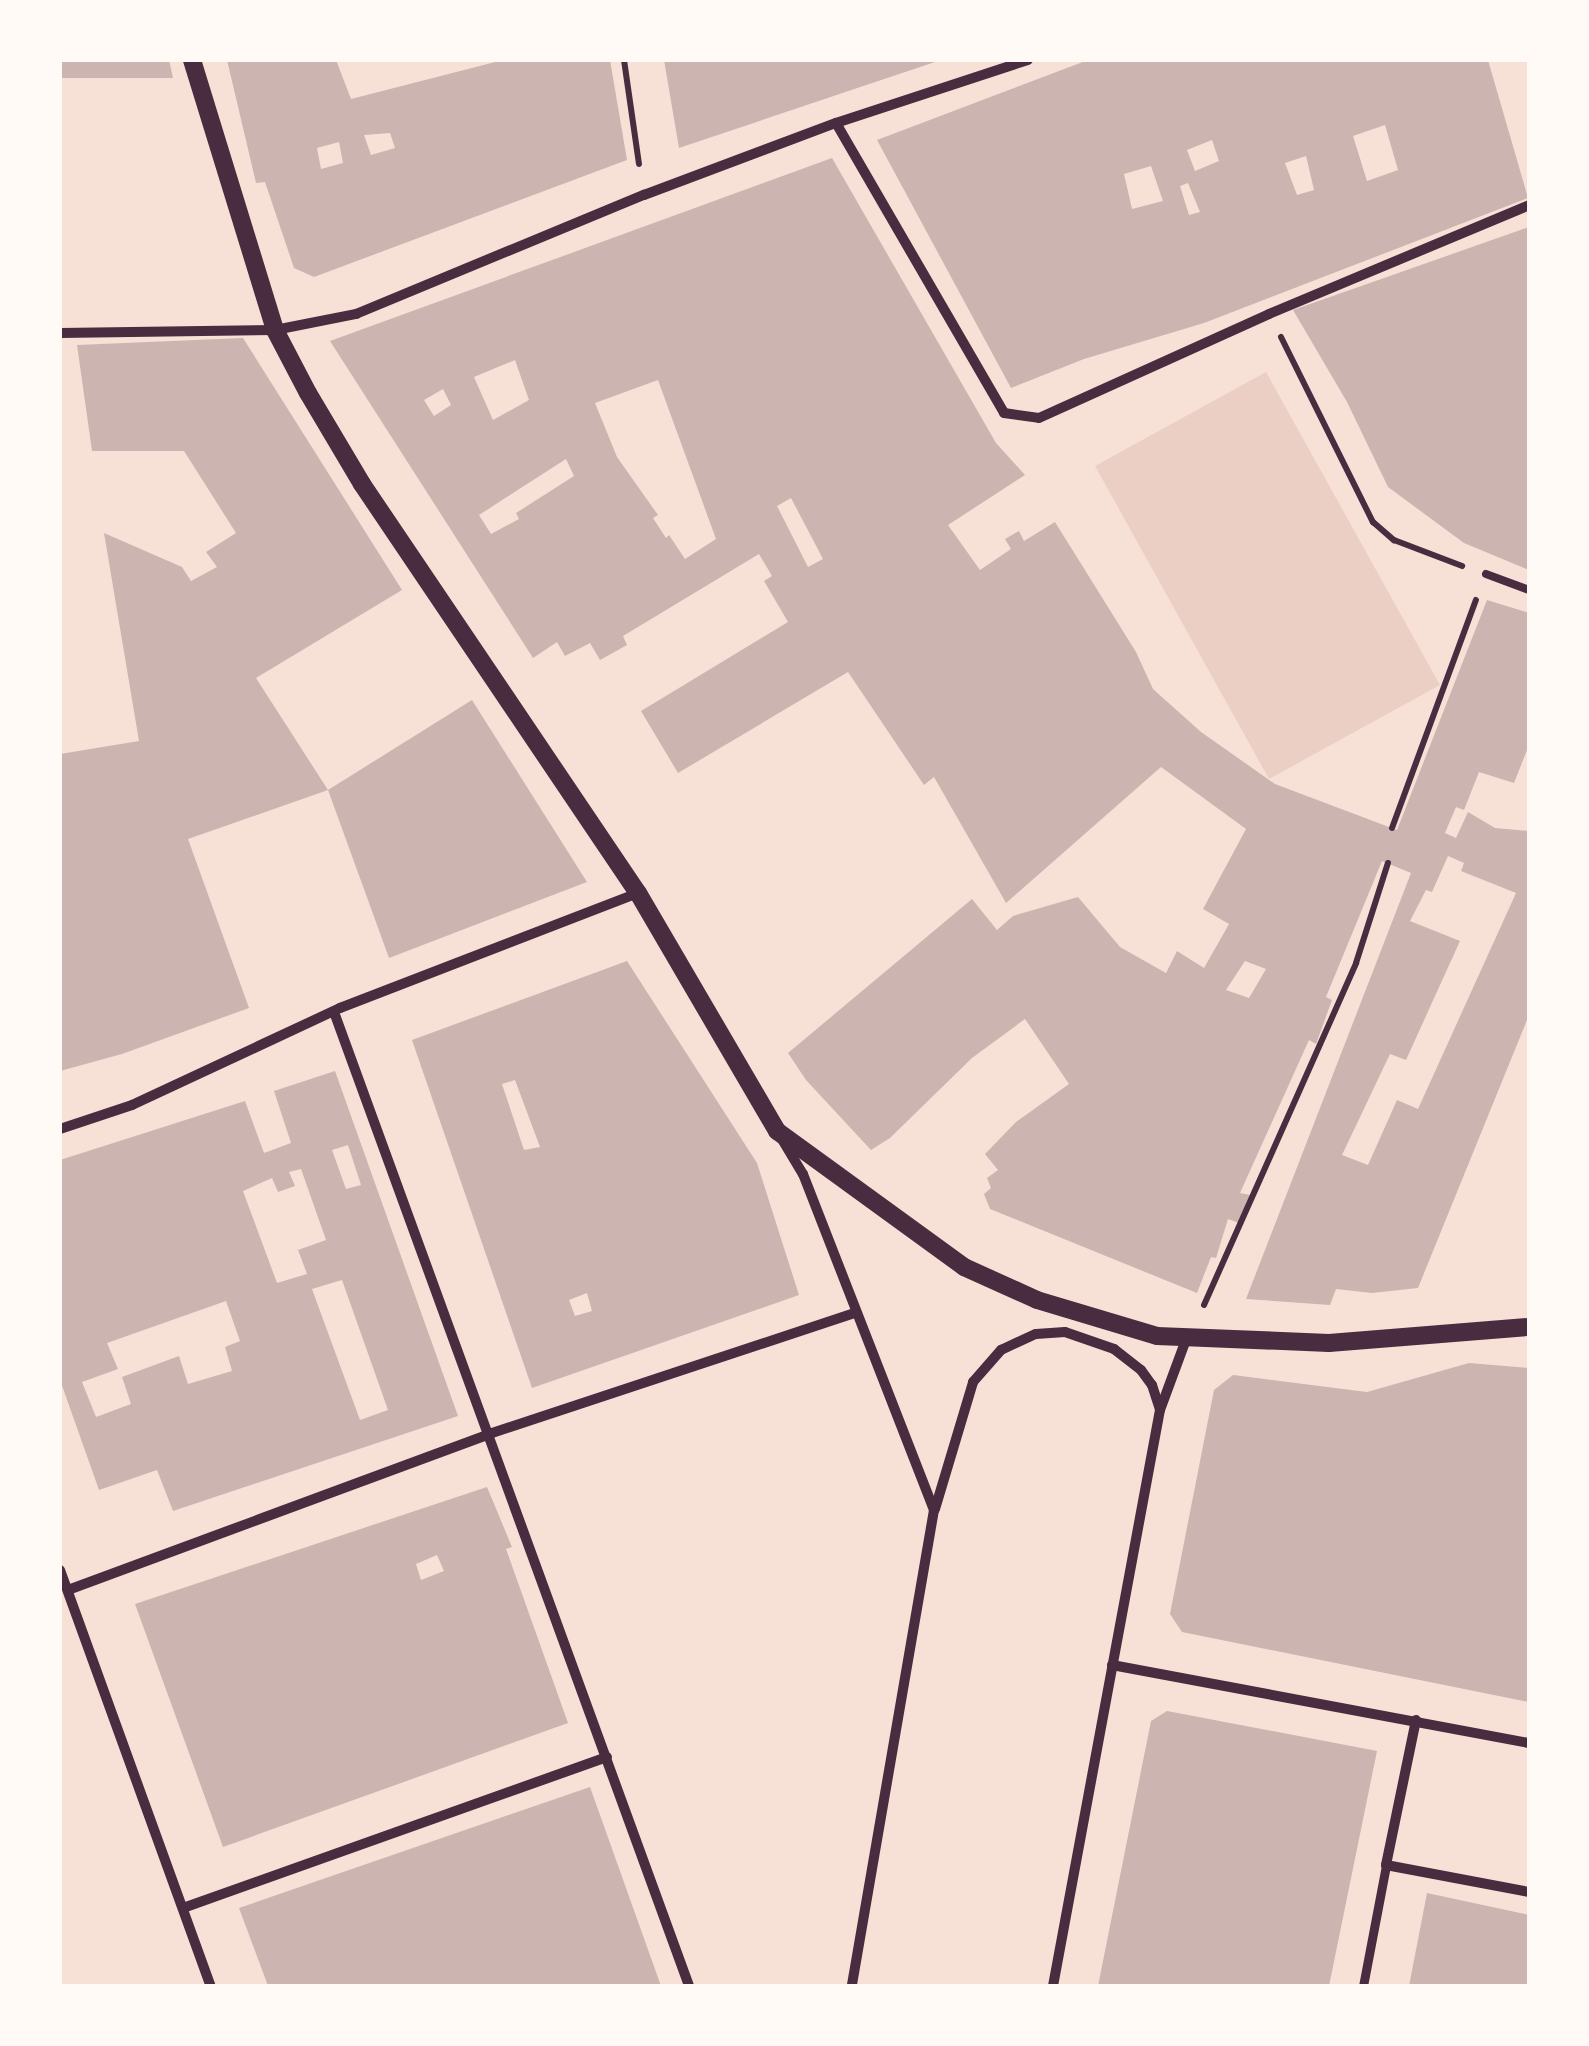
<!DOCTYPE html>
<html>
<head>
<meta charset="utf-8">
<style>
	body { margin:0 }
	#map { position:relative; width:1589px; height:2046px; overflow:hidden; background:#f7e1d7; font-family:"DejaVu Sans",sans-serif }
	div>[style] { position:absolute }
	.green>* { inset:0; background:#ebcfc5 }
	.building>* { inset:0; background:#ccb4b1 }
	.path>* { height:6px; margin:-3px; padding:0 3px; transform-origin:3px; border-radius:3px; background:#4a2c40 }
	.service>* { height:8px; margin:-4px; padding:0 4px; transform-origin:4px; border-radius:4px; background:#4a2c40 }
	.pedestrian>* { height:9px; margin:-4.5px; padding:0 4.5px; transform-origin:4.5px; border-radius:4.5px; background:#4a2c40 }
	.minor>* { height:10px; margin:-5px; padding:0 5px; transform-origin:5px; border-radius:5px; background:#4a2c40 }
	.tertiary>* { height:18px; margin:-9px; padding:0 9px; transform-origin:9px; border-radius:9px; background:#4a2c40 }
	span { translate:-50% -50%; white-space:nowrap; text-align:center; line-height:1.15; -webkit-text-stroke:8px #fffaf5; paint-order:stroke }
	.frame { position:absolute; inset:0; border:62px solid #fffaf5; pointer-events:none }
</style>
</head>
<body>
<div id="map">
	<div class="green">
		<i style="clip-path:polygon(1266px 372px,1440px 685px,1269px 779px,1095px 466px)"></i>
	</div>
	<div class="building">
		<i style="clip-path:polygon(60px 60px,169px 60px,173px 78px,60px 78px)"></i>
		<i style="clip-path:polygon(evenodd,227px 60px,336px 60px,351px 99px,503px 60px,610px 60px,627px 160px,314px 277px,294px 268px,265px 182px,256px 183px,227px 60px,390px 133px,395px 148px,371px 155px,364px 135px,390px 133px,227px 60px,339px 142px,343px 163px,321px 169px,317px 148px,339px 142px)"></i>
		<i style="clip-path:polygon(664px 60px,673px 61px,938px 61px,679px 148px)"></i>
		<i style="clip-path:polygon(evenodd,1088px 60px,1488px 60px,1528px 198px,1204px 323px,1084px 359px,1011px 388px,877px 140px,1088px 60px,1385px 125px,1398px 170px,1367px 181px,1353px 136px,1385px 125px,1088px 60px,1212px 140px,1219px 161px,1195px 171px,1187px 150px,1212px 140px,1088px 60px,1306px 156px,1314px 190px,1297px 195px,1285px 163px,1306px 156px,1088px 60px,1151px 166px,1163px 201px,1132px 209px,1124px 174px,1151px 166px,1088px 60px,1188px 183px,1200px 212px,1189px 215px,1180px 186px,1188px 183px)"></i>
		<i style="clip-path:polygon(evenodd,832px 158px,996px 443px,1025px 475px,948px 525px,980px 570px,1011px 549px,1005px 539px,1019px 531px,1024px 541px,1055px 522px,1136px 652px,1153px 689px,1201px 732px,1275px 784px,1397px 830px,1487px 600px,1529px 613px,1529px 745px,1514px 783px,1479px 772px,1464px 810px,1456px 807px,1445px 833px,1456px 838px,1468px 812px,1495px 828px,1529px 831px,1529px 1015px,1418px 1288px,1372px 1293px,1336px 1289px,1330px 1305px,1246px 1299px,1411px 873px,1382px 861px,1326px 997px,1332px 1000px,1316px 1044px,1309px 1040px,1240px 1193px,1250px 1195px,1239px 1223px,1228px 1219px,1216px 1258px,1211px 1257px,1197px 1293px,990px 1209px,984px 1194px,991px 1188px,987px 1178px,998px 1170px,985px 1154px,1016px 1122px,1069px 1084px,1025px 1019px,972px 1058px,890px 1138px,871px 1150px,806px 1080px,788px 1053px,972px 899px,997px 930px,1013px 916px,1078px 897px,1120px 947px,1166px 973px,1177px 951px,1204px 968px,1229px 924px,1203px 909px,1246px 829px,1161px 767px,1006px 903px,934px 777px,924px 785px,848px 672px,678px 773px,641px 711px,788px 622px,764px 581px,772px 576px,759px 554px,623px 636px,627px 645px,600px 660px,590px 643px,565px 656px,557px 642px,533px 658px,330px 341px,832px 158px,515px 360px,529px 400px,493px 420px,474px 377px,515px 360px,832px 158px,658px 380px,716px 539px,685px 559px,669px 535px,666px 538px,653px 518px,658px 515px,617px 457px,595px 403px,658px 380px,832px 158px,443px 389px,451px 405px,434px 416px,424px 400px,443px 389px,832px 158px,566px 459px,574px 476px,516px 513px,519px 519px,491px 534px,479px 515px,566px 459px,832px 158px,791px 498px,823px 559px,808px 567px,777px 506px,791px 498px,832px 158px,1448px 856px,1464px 863px,1461px 871px,1516px 893px,1418px 1109px,1397px 1100px,1368px 1165px,1342px 1155px,1390px 1054px,1406px 1060px,1460px 941px,1410px 921px,1426px 890px,1432px 892px,1448px 856px,832px 158px,1245px 961px,1266px 969px,1249px 998px,1226px 990px,1245px 961px)"></i>
		<i style="clip-path:polygon(1529px 227px,1529px 570px,1464px 543px,1388px 487px,1347px 402px,1293px 310px)"></i>
		<i style="clip-path:polygon(243px 338px,402px 590px,256px 678px,328px 790px,188px 839px,249px 1008px,122px 1054px,60px 1071px,60px 754px,139px 741px,104px 533px,182px 567px,191px 581px,217px 567px,206px 552px,236px 533px,184px 451px,92px 451px,77px 345px)"></i>
		<i style="clip-path:polygon(472px 700px,587px 882px,389px 958px,328px 790px)"></i>
		<i style="clip-path:polygon(evenodd,627px 961px,757px 1163px,799px 1295px,532px 1388px,412px 1040px,627px 961px,515px 1080px,540px 1147px,524px 1150px,502px 1084px,515px 1080px,627px 961px,587px 1293px,592px 1311px,575px 1316px,569px 1300px,587px 1293px)"></i>
		<i style="clip-path:polygon(evenodd,335px 1071px,458px 1416px,173px 1511px,157px 1470px,99px 1490px,60px 1380px,60px 1160px,245px 1101px,264px 1153px,291px 1143px,274px 1091px,335px 1071px,348px 1145px,361px 1185px,346px 1189px,332px 1150px,348px 1145px,335px 1071px,301px 1169px,326px 1240px,298px 1250px,307px 1274px,277px 1283px,243px 1191px,272px 1178px,278px 1192px,295px 1186px,289px 1172px,301px 1169px,335px 1071px,342px 1280px,388px 1410px,360px 1420px,312px 1289px,342px 1280px,335px 1071px,226px 1301px,240px 1341px,225px 1347px,232px 1371px,188px 1384px,179px 1356px,122px 1377px,131px 1404px,96px 1417px,82px 1382px,118px 1369px,107px 1343px,226px 1301px)"></i>
		<i style="clip-path:polygon(1469px 1363px,1529px 1368px,1529px 1702px,1182px 1632px,1170px 1614px,1214px 1390px,1233px 1375px,1367px 1392px)"></i>
		<i style="clip-path:polygon(evenodd,487px 1487px,512px 1547px,506px 1549px,568px 1723px,223px 1847px,135px 1604px,487px 1487px,437px 1555px,444px 1571px,421px 1580px,416px 1564px,437px 1555px)"></i>
		<i style="clip-path:polygon(1167px 1711px,1377px 1751px,1329px 1986px,1098px 1986px,1151px 1721px)"></i>
		<i style="clip-path:polygon(590px 1787px,661px 1986px,268px 1986px,239px 1908px)"></i>
		<i style="clip-path:polygon(1427px 1893px,1529px 1915px,1529px 1986px,1409px 1986px)"></i>
	</div>
	<div class="path">
		<i style="left:624px;top:60px;width:105px;rotate:81.8deg"></i>
		<i style="left:1281px;top:337px;width:207px;rotate:63.6deg"></i>
		<i style="left:1373px;top:522px;width:28px;rotate:41deg"></i>
		<i style="left:1394px;top:540px;width:73px;rotate:20.9deg"></i>
		<i style="left:1392px;top:828px;width:243px;rotate:-69.8deg"></i>
		<i style="left:1204px;top:1305px;width:374px;rotate:-66deg"></i>
		<i style="left:1356px;top:963px;width:105px;rotate:-72.3deg"></i>
	</div>
	<div class="service">
		<i style="left:1486px;top:574px;width:46px;rotate:20.4deg"></i>
	</div>
	<div class="pedestrian">
		<i style="left:1363px;top:1986px;width:123px;rotate:-79.2deg"></i>
	</div>
	<div class="minor">
		<i style="left:836px;top:123px;width:335px;rotate:59.9deg"></i>
		<i style="left:1004px;top:413px;width:35px;rotate:8deg"></i>
		<i style="left:1039px;top:418px;width:252px;rotate:-24.3deg"></i>
		<i style="left:1269px;top:314px;width:282px;rotate:-22.7deg"></i>
		<i style="left:60px;top:333px;width:215px;rotate:-0.8deg"></i>
		<i style="left:275px;top:330px;width:83px;rotate:-11.2deg"></i>
		<i style="left:356px;top:314px;width:312px;rotate:-22.5deg"></i>
		<i style="left:644px;top:195px;width:205px;rotate:-20.6deg"></i>
		<i style="left:836px;top:123px;width:202px;rotate:-18.2deg"></i>
		<i style="left:334px;top:1012px;width:1037px;rotate:69.97deg"></i>
		<i style="left:60px;top:1129px;width:76px;rotate:-18.4deg"></i>
		<i style="left:132px;top:1105px;width:230px;rotate:-25deg"></i>
		<i style="left:340px;top:1008px;width:319px;rotate:-21.1deg"></i>
		<i style="left:783px;top:1141px;width:39px;rotate:59deg"></i>
		<i style="left:803px;top:1174px;width:361px;rotate:68.7deg"></i>
		<i style="left:934px;top:1510px;width:483px;rotate:99.8deg"></i>
		<i style="left:935px;top:1509px;width:133px;rotate:-73.3deg"></i>
		<i style="left:973px;top:1382px;width:43px;rotate:-48.8deg"></i>
		<i style="left:1001px;top:1350px;width:38px;rotate:-25deg"></i>
		<i style="left:1036px;top:1334px;width:29px;rotate:-4deg"></i>
		<i style="left:1065px;top:1332px;width:52px;rotate:19.1deg"></i>
		<i style="left:1114px;top:1349px;width:34px;rotate:38deg"></i>
		<i style="left:1141px;top:1370px;width:19px;rotate:54deg"></i>
		<i style="left:1152px;top:1385px;width:25px;rotate:72deg"></i>
		<i style="left:60px;top:1570px;width:443px;rotate:70.1deg"></i>
		<i style="left:68px;top:1590px;width:449px;rotate:-20.3deg"></i>
		<i style="left:489px;top:1434px;width:385px;rotate:-18.3deg"></i>
		<i style="left:1112px;top:1665px;width:424px;rotate:10.6deg"></i>
		<i style="left:1416px;top:1720px;width:148px;rotate:101.7deg"></i>
		<i style="left:1386px;top:1865px;width:146px;rotate:10.7deg"></i>
		<i style="left:183px;top:1908px;width:450px;rotate:-19.6deg"></i>
		<i style="left:1053px;top:1986px;width:586px;rotate:-79.48deg"></i>
		<i style="left:1160px;top:1410px;width:78px;rotate:-69.7deg"></i>
	</div>
	<div class="tertiary">
		<i style="left:192px;top:60px;width:282px;rotate:72.9deg"></i>
		<i style="left:275px;top:330px;width:71px;rotate:62.4deg"></i>
		<i style="left:308px;top:393px;width:106px;rotate:59.3deg"></i>
		<i style="left:362px;top:484px;width:493px;rotate:56deg"></i>
		<i style="left:638px;top:893px;width:276px;rotate:59.7deg"></i>
		<i style="left:777px;top:1131px;width:231px;rotate:36deg"></i>
		<i style="left:964px;top:1267px;width:80px;rotate:24.3deg"></i>
		<i style="left:1037px;top:1300px;width:125px;rotate:16.7deg"></i>
		<i style="left:1157px;top:1336px;width:172px;rotate:2.3deg"></i>
		<i style="left:1329px;top:1343px;width:201px;rotate:-4.6deg"></i>
	</div>
	<div class="frame"></div>
</div>
</body>
</html>
